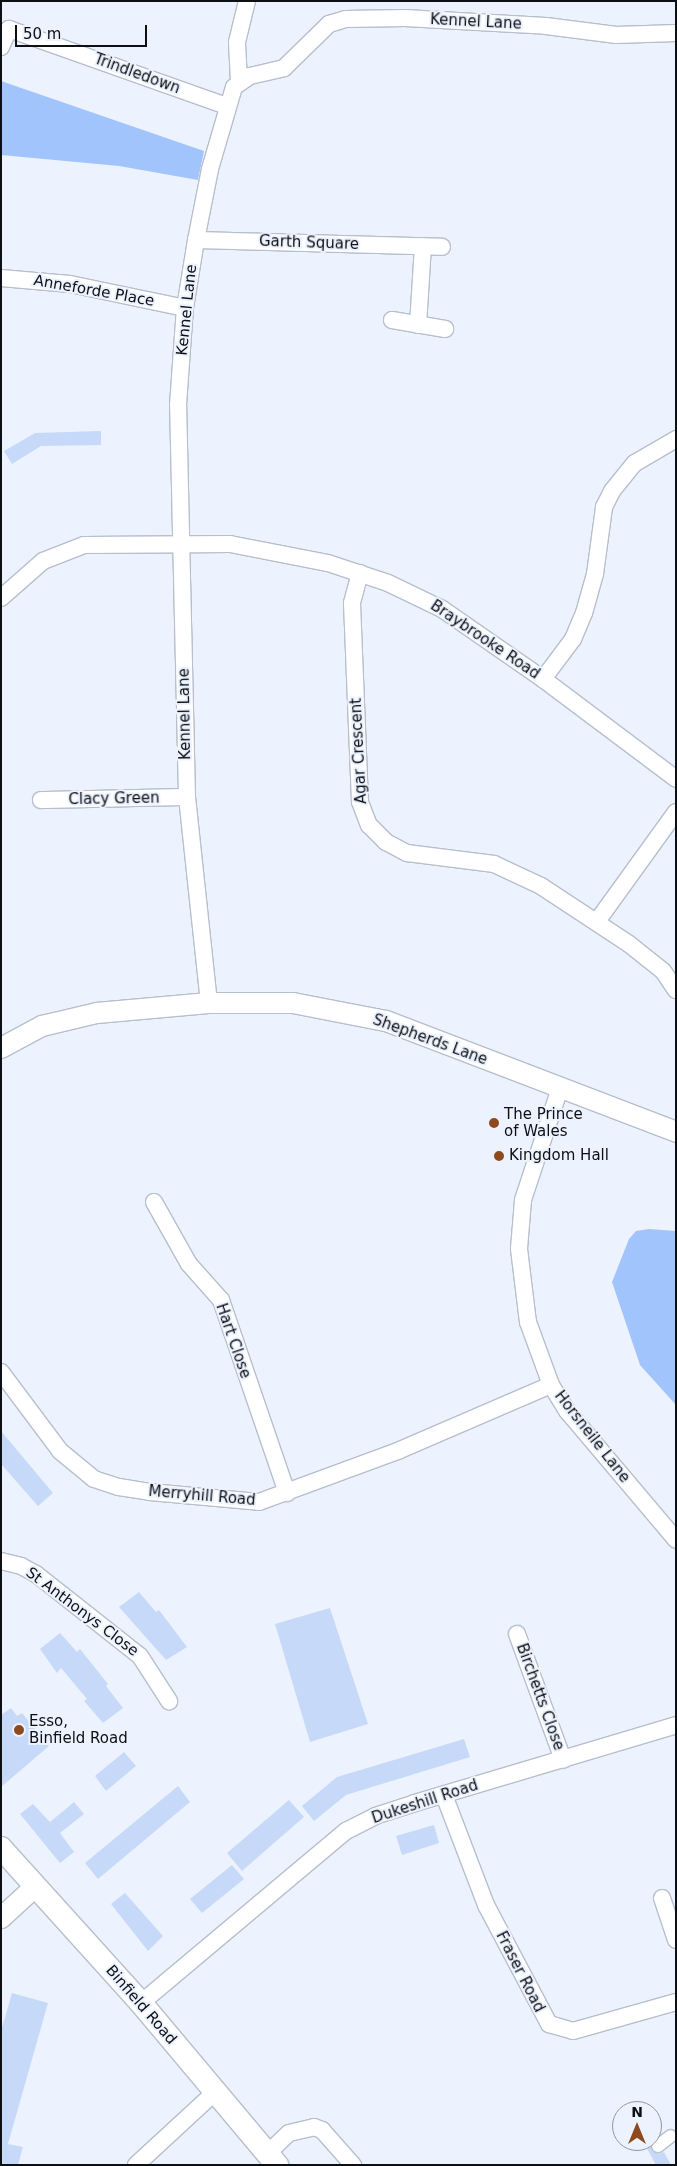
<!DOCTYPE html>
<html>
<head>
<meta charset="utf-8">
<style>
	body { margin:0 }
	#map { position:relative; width:677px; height:2166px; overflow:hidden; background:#ecf3fe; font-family:"DejaVu Sans",sans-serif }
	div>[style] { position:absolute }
	.green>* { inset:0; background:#a2c4fc }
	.building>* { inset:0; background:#c6d9f8 }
	.roads { filter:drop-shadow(1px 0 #b7bfcc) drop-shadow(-1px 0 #b7bfcc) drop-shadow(0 1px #b7bfcc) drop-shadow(0 -1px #b7bfcc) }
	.pedestrian>* { height:12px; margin:-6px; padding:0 6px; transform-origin:6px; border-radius:6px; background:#fff }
	.minor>* { height:16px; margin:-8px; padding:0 8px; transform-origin:8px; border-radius:8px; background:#fff }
	.tertiary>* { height:20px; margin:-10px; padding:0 10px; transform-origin:10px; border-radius:10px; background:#fff }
	.secondary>* { height:22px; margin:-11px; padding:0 11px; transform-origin:11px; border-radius:11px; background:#fff }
	.dots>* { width:14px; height:14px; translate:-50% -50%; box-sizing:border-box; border:2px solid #ecf3fe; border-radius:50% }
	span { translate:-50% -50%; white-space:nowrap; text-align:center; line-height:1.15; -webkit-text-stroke:4px #ecf3fe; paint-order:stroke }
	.street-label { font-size:15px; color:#0c0f13 }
	.poi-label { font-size:15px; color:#0c0f13 }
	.left { translate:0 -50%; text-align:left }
	.frame { position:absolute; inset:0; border:2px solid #0c0f13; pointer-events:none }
	.north { position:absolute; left:612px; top:2101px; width:50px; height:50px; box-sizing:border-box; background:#ecf3fe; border:1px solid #9298a0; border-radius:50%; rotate:0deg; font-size:14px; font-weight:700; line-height:20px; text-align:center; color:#0c0f13 }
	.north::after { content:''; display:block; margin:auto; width:18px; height:22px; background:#8e4a1d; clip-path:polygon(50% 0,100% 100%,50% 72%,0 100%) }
	.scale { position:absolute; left:15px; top:25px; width:132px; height:22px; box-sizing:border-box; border:2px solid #0c0f13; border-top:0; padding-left:6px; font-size:15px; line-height:18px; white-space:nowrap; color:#0c0f13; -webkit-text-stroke:4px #ecf3fe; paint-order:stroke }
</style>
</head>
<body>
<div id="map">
	<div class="green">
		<i style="clip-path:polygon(1px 81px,204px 151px,198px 180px,119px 166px,1px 155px)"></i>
		<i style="clip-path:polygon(649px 1229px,676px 1231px,676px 1405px,640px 1365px,612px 1282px,629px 1239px,636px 1231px)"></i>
	</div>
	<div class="building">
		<i style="clip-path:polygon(101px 431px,101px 445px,41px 446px,12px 464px,4px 451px,35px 433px)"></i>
		<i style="clip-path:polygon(1px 1431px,53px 1493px,38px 1506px,1px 1464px)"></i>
		<i style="clip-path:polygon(139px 1592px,156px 1612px,159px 1610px,187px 1647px,166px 1660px,119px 1607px)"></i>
		<i style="clip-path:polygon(330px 1608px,368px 1724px,310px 1742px,275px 1624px)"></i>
		<i style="clip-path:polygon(60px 1633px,77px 1652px,80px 1649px,108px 1684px,106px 1686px,123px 1708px,103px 1723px,84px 1701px,87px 1699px,61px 1668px,57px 1673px,40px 1649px)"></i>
		<i style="clip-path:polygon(11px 1708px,17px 1716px,22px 1713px,49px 1746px,1px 1787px,1px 1715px)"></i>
		<i style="clip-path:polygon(464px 1739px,470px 1757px,346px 1795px,314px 1821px,302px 1806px,337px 1777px)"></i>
		<i style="clip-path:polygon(124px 1752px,136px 1766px,106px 1791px,95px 1776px)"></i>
		<i style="clip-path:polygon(178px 1786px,190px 1802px,98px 1879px,85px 1863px)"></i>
		<i style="clip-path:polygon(289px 1800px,304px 1817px,242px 1871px,227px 1853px)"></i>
		<i style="clip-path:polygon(74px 1802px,84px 1814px,60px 1833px,74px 1852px,60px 1863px,20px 1814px,33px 1804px,50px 1822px)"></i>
		<i style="clip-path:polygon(434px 1825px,439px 1843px,402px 1855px,396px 1836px)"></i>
		<i style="clip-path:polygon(232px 1865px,244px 1879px,202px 1913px,190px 1899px)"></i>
		<i style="clip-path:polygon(125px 1893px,163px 1936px,148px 1951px,111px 1904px)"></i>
		<i style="clip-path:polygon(12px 1993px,48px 2003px,8px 2144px,23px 2147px,18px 2165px,1px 2165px,1px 2031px)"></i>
		<i style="clip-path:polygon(643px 2141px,652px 2141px,652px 2151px,659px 2154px,664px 2152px,671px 2165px,656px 2165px)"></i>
	</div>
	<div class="roads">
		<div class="pedestrian">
			<i style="left:658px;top:2146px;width:16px;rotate:-38deg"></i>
		</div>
		<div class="minor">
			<i style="left:1px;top:47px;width:20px;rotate:-66deg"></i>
			<i style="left:9px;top:29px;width:230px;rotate:19.5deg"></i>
			<i style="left:239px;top:81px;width:39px;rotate:-93deg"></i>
			<i style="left:237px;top:42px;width:42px;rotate:-76.3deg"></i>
			<i style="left:196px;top:240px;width:246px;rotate:1.6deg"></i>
			<i style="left:1px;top:278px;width:69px;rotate:5deg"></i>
			<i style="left:70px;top:284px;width:117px;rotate:11.8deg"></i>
			<i style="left:392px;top:320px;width:54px;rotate:9.6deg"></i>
			<i style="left:418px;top:325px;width:79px;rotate:-86.4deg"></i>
			<i style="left:360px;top:573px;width:31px;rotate:105deg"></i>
			<i style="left:352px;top:603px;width:199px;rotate:87.7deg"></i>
			<i style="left:360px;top:802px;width:25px;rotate:69deg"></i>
			<i style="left:369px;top:825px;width:24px;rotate:45deg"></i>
			<i style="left:386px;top:842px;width:24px;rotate:28deg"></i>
			<i style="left:407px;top:853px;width:88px;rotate:7.2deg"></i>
			<i style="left:494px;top:864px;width:52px;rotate:25.1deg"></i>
			<i style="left:541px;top:886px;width:105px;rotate:33.4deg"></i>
			<i style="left:629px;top:944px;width:43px;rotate:38.5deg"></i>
			<i style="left:663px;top:971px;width:23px;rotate:56deg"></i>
			<i style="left:1px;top:598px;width:56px;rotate:-41.4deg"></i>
			<i style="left:43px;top:561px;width:44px;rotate:-21.3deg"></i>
			<i style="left:84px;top:545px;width:146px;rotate:-0.4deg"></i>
			<i style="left:230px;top:544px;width:100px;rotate:11deg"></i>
			<i style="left:328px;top:563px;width:63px;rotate:18.4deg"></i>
			<i style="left:388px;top:583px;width:60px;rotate:25.7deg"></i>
			<i style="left:442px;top:609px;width:123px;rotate:34.7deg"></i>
			<i style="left:543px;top:679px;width:166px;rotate:36.9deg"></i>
			<i style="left:543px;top:679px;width:50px;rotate:-53.1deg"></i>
			<i style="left:573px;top:639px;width:28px;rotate:-67deg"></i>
			<i style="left:584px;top:613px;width:41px;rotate:-74.2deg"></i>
			<i style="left:595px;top:574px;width:68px;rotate:-82.3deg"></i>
			<i style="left:604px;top:507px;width:18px;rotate:-63deg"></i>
			<i style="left:612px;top:491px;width:36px;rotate:-51deg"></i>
			<i style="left:635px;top:463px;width:48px;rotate:-30.3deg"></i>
			<i style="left:41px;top:800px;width:146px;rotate:-1.2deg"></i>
			<i style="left:598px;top:920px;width:133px;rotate:-54.2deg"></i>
			<i style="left:209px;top:1003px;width:207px;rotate:-96.1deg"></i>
			<i style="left:187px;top:797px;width:392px;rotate:-91.3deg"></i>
			<i style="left:178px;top:405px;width:97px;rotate:-85.9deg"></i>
			<i style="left:185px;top:308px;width:69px;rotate:-80.8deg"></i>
			<i style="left:196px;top:240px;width:72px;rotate:-78.8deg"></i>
			<i style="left:210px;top:169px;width:85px;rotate:-73.7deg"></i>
			<i style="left:234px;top:87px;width:19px;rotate:-35deg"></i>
			<i style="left:250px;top:76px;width:35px;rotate:-13deg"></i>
			<i style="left:284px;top:68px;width:63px;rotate:-44.4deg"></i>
			<i style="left:329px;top:24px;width:17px;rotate:-17deg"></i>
			<i style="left:345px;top:19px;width:60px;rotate:-1deg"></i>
			<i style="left:405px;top:18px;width:141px;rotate:3.2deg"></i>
			<i style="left:546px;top:26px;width:71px;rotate:7.3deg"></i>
			<i style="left:616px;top:35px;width:60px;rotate:-1.9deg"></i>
			<i style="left:560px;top:1088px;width:118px;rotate:108.3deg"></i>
			<i style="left:523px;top:1200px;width:49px;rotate:94.7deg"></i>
			<i style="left:519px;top:1249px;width:74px;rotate:83deg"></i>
			<i style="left:528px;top:1322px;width:67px;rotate:69.9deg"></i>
			<i style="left:551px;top:1385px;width:32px;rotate:58deg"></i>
			<i style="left:568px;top:1412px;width:167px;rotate:49.8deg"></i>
			<i style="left:154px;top:1202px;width:71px;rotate:60.6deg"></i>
			<i style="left:189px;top:1264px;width:48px;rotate:48.4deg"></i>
			<i style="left:221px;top:1300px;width:204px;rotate:71.1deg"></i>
			<i style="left:1px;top:1372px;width:99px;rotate:53.2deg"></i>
			<i style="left:60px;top:1451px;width:44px;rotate:39.5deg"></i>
			<i style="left:94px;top:1479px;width:26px;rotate:18deg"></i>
			<i style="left:119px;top:1487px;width:31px;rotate:9deg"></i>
			<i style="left:150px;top:1492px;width:109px;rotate:5.2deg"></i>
			<i style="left:259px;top:1502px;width:150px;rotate:-20.2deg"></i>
			<i style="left:400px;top:1450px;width:164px;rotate:-23.3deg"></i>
			<i style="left:1px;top:1561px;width:21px;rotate:14deg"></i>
			<i style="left:21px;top:1566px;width:17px;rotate:28deg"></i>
			<i style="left:36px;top:1574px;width:132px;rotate:38.3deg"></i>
			<i style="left:140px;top:1656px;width:54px;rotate:57.2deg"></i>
			<i style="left:517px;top:1634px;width:134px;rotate:69.9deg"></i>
			<i style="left:444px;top:1795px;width:118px;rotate:69.1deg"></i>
			<i style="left:486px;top:1905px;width:135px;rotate:62.1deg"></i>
			<i style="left:549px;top:2024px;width:25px;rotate:16deg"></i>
			<i style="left:573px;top:2031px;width:107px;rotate:-15.7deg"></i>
			<i style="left:662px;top:1898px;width:44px;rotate:71.6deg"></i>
			<i style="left:141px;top:2003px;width:268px;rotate:-40deg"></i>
			<i style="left:346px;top:1831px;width:33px;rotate:-27deg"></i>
			<i style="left:375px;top:1816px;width:42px;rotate:-18deg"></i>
			<i style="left:415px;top:1803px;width:272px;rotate:-16.6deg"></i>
			<i style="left:267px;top:2154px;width:30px;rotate:-44deg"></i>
			<i style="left:289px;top:2133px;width:26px;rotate:-13deg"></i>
			<i style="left:314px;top:2127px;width:9px;rotate:21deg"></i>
			<i style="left:322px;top:2130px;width:47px;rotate:48.5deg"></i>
			<i style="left:136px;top:2165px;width:106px;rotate:-42.7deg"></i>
		</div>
		<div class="tertiary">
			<i style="left:1px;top:1048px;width:47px;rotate:-28.2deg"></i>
			<i style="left:42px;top:1026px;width:57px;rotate:-13.3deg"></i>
			<i style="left:97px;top:1013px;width:112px;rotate:-5.1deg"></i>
			<i style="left:209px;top:1003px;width:84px"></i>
			<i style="left:293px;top:1003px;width:95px;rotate:11deg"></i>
			<i style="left:386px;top:1021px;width:311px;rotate:20.9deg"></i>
			<i style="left:1px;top:1918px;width:46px;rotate:-42.4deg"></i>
		</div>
		<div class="secondary">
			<i style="left:1px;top:1848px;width:209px;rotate:47.9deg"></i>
			<i style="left:141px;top:2003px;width:212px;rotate:50deg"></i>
		</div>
	</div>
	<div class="dots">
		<i style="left:494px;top:1123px;background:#8e4a1d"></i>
		<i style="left:499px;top:1156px;background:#8e4a1d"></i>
		<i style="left:19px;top:1730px;background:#8e4a1d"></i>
	</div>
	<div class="street-label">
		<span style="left:476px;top:22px;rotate:3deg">Kennel Lane</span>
		<span style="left:137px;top:74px;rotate:20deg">Trindledown</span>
		<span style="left:309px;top:243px;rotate:2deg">Garth Square</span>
		<span style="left:94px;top:291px;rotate:10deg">Anneforde Place</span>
		<span style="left:187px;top:310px;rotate:-84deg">Kennel Lane</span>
		<span style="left:485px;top:640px;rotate:34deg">Braybrooke Road</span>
		<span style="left:185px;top:714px;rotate:-91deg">Kennel Lane</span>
		<span style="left:359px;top:751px;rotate:-93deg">Agar Crescent</span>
		<span style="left:114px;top:799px;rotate:-1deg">Clacy Green</span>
		<span style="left:430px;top:1040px;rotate:20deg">Shepherds Lane</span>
		<span style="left:233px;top:1341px;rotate:71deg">Hart Close</span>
		<span style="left:592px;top:1437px;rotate:52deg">Horsneile Lane</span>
		<span style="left:202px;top:1496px;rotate:5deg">Merryhill Road</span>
		<span style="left:82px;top:1612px;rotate:37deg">St Anthonys Close</span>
		<span style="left:540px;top:1697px;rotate:70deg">Birchetts Close</span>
		<span style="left:425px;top:1802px;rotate:-18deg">Dukeshill Road</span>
		<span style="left:520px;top:1972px;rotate:63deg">Fraser Road</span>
		<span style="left:141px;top:2005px;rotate:49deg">Binfield Road</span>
	</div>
	<div class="poi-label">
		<span class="left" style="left:504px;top:1123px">The Prince<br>of Wales</span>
		<span class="left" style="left:509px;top:1156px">Kingdom Hall</span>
		<span class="left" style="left:29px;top:1730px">Esso,<br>Binfield Road</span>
	</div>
	<div class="frame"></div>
	<div class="north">N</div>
	<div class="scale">50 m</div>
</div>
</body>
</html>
